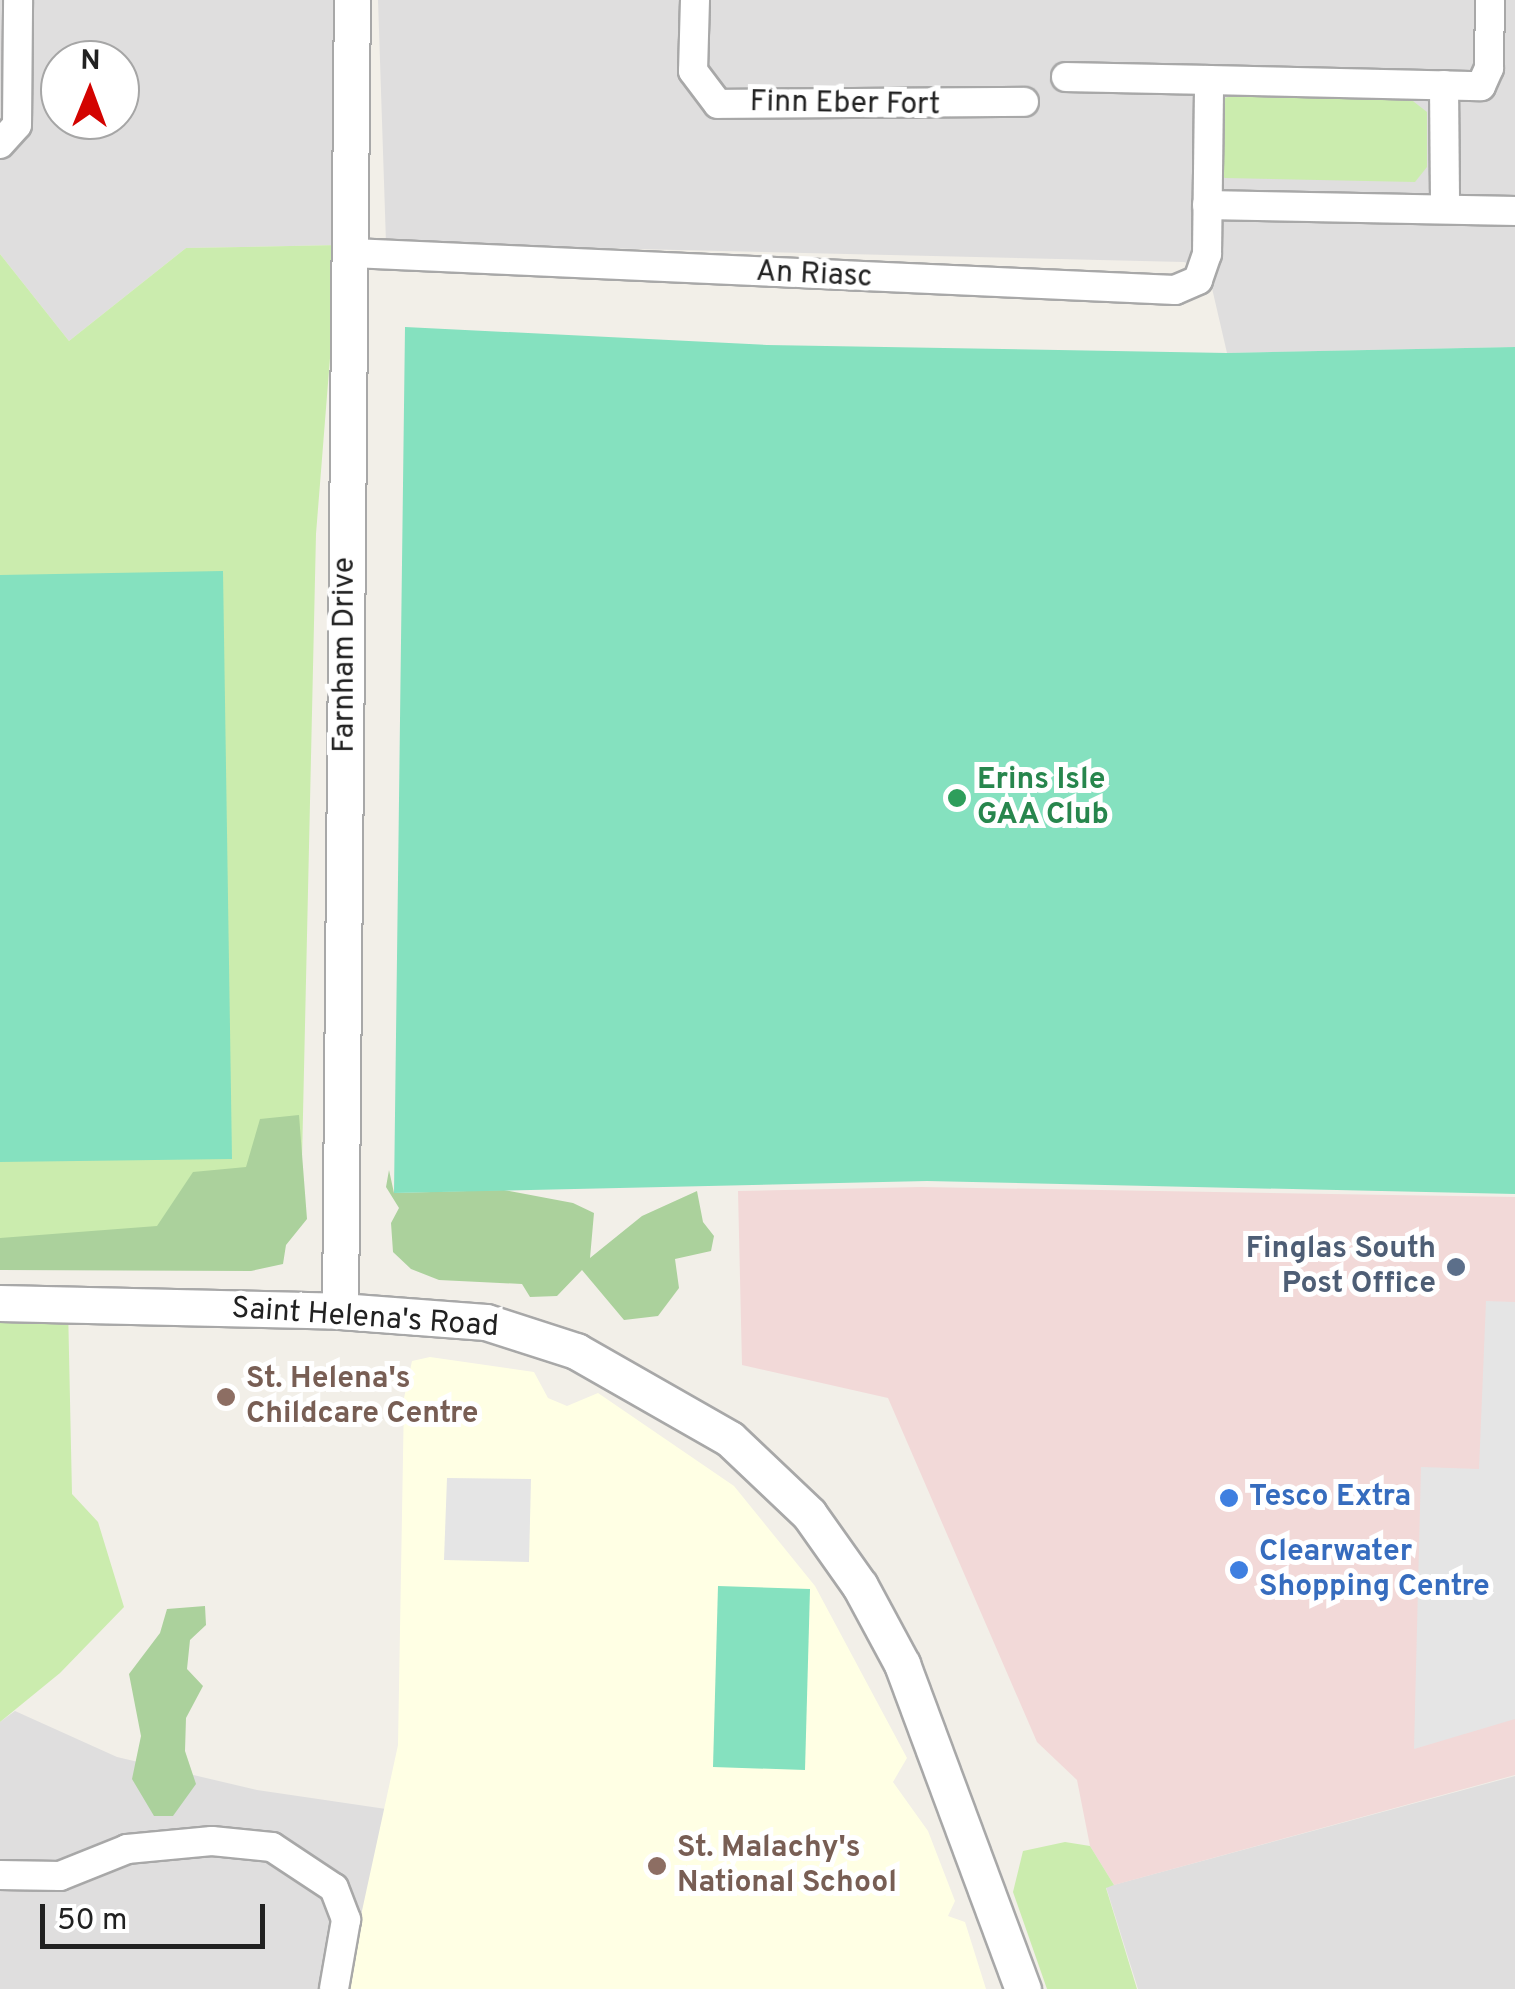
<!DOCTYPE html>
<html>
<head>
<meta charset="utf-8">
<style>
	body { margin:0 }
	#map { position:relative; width:1515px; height:1989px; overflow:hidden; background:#f2efe8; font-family:Overpass,sans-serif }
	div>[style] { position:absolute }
	.residential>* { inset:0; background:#dfdede }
	.commercial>* { inset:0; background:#f2d9d8 }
	.education>* { inset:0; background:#ffffe4 }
	.grass>* { inset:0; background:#cbecae }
	.forest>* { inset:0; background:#abd19c }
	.pitch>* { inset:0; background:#85e1bf }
	.parking>* { inset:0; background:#e5e5e5 }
	.roads { filter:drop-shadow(2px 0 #a8a8a8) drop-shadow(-2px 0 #a8a8a8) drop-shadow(0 2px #a8a8a8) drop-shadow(0 -2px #a8a8a8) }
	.minor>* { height:28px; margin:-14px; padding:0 14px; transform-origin:14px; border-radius:14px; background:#fff }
	.tertiary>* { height:35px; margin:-17.5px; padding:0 17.5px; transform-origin:17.5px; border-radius:17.5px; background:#fff }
	.dots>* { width:28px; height:28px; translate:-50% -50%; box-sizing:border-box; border:5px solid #fff; border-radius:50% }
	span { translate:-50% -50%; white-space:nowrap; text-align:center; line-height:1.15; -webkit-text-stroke:10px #fff; paint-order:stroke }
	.street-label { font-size:30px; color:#212121 }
	.leisure-label { font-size:30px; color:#27864d; font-weight:700 }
	.left { translate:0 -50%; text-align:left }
	.service-label { font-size:30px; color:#4e5e75; font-weight:700 }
	.right { translate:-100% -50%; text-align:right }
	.education-label { font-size:30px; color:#785e54; font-weight:700 }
	.shop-label { font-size:30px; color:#366cbe; font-weight:700 }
	.north { position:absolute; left:40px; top:40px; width:100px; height:100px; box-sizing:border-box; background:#fff; border:2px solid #a6a6a6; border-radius:50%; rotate:1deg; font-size:28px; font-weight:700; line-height:40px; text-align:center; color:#212121 }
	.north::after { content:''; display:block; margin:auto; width:35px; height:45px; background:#d30300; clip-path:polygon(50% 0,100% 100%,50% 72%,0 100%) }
	.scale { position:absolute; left:40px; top:1904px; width:225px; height:45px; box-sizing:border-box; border:5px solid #212121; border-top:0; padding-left:12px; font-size:30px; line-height:35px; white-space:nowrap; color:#212121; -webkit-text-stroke:8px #fff; paint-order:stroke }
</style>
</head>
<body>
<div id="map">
	<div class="residential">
		<i style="clip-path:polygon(evenodd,0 0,341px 0,339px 245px,186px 248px,69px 341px,0 254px,0 0,60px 60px,120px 60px,120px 120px,60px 120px,60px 60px)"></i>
		<i style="clip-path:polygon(378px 0,1515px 0,1515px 347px,1227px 353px,1208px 271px,1184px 262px,386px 243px)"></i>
		<i style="clip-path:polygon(15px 1711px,117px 1757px,257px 1790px,386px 1809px,345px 1989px,0 1989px,0 1722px)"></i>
		<i style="clip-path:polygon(1515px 1776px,1515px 1989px,1138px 1989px,1106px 1887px)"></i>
	</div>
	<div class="commercial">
		<i style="clip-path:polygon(921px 1187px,1515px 1197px,1515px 1775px,1114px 1885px,1090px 1846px,1077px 1780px,1037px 1742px,888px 1398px,742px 1365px,738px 1191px)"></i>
	</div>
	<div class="education">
		<i style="clip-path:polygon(430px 1357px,534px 1372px,548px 1398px,567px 1406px,598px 1393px,734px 1486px,815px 1586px,907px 1758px,893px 1782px,928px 1831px,955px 1901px,948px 1916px,965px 1922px,986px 1989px,345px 1989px,398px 1745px,404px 1398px,412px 1361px)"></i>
	</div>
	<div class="grass">
		<i style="clip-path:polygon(1234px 95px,1409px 98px,1427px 112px,1427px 167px,1415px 182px,1225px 178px,1215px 172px,1222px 99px)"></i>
		<i style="clip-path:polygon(339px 245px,316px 534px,301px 1204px,273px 1238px,0 1239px,0 254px,69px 341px,186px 248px)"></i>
		<i style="clip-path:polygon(0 1304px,68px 1306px,72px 1494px,98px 1522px,124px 1607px,60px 1673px,0 1722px)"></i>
		<i style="clip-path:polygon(1065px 1842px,1090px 1846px,1114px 1885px,1106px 1888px,1137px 1989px,1047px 1989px,1013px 1892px,1023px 1851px)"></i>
	</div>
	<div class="forest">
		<i style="clip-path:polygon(299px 1115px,307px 1219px,286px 1245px,283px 1264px,251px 1271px,0 1270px,0 1238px,157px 1226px,193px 1172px,246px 1167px,260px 1119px)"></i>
		<i style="clip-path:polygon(389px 1170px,394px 1193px,504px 1190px,573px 1203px,594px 1213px,590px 1258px,642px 1216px,697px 1191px,703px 1222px,714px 1236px,711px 1251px,675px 1259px,679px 1288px,658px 1316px,624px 1320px,582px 1270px,557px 1296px,530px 1297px,522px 1284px,439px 1280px,411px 1269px,393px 1252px,391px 1223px,399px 1208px,386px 1187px)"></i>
		<i style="clip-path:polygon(205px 1606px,206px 1625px,190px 1640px,187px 1669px,203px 1686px,186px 1718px,185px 1751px,196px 1784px,173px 1816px,154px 1816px,132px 1779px,141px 1736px,129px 1674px,160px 1633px,167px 1609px)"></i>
	</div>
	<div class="pitch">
		<i style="clip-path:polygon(405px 327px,767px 345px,1227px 353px,1515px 347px,1515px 1194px,927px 1181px,394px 1193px)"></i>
		<i style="clip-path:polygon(223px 571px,232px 1159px,0 1162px,0 575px)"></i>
		<i style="clip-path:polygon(718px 1586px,810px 1589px,805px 1770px,713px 1767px)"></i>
	</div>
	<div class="parking">
		<i style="clip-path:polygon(1486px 1301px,1515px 1302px,1515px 1719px,1414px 1749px,1421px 1467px,1479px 1469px)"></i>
		<i style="clip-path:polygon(447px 1478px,531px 1479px,529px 1562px,444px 1560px)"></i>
	</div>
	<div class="roads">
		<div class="minor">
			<i style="left:695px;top:0;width:71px;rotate:91.6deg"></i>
			<i style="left:693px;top:71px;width:41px;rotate:52.9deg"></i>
			<i style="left:718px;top:104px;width:306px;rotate:-0.4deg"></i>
			<i style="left:1066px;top:77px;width:143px;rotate:1.2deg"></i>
			<i style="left:1444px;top:85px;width:124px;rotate:89.5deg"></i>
			<i style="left:0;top:144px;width:25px;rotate:-48deg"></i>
			<i style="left:17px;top:125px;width:125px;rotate:-89.5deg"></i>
			<i style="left:1207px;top:205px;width:308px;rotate:1.1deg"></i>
			<i style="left:352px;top:253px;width:824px;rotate:2.57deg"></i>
			<i style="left:1175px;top:290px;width:25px;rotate:-23deg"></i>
			<i style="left:1198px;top:280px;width:28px;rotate:-71deg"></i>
			<i style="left:1207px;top:254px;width:174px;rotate:-89.3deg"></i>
			<i style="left:1209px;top:80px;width:272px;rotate:1.3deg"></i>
			<i style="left:1481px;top:86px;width:20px;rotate:-66deg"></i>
			<i style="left:1489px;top:68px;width:68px;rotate:-89.2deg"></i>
			<i style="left:0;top:1875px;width:60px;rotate:1deg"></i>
			<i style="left:60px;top:1876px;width:72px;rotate:-21.9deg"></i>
			<i style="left:127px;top:1849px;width:85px;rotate:-5.4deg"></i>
			<i style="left:212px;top:1841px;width:60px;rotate:5.7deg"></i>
			<i style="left:272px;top:1847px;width:74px;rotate:33.5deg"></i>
			<i style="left:334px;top:1888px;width:34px;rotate:69deg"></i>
			<i style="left:346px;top:1920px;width:70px;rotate:99.9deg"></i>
		</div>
		<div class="tertiary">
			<i style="left:0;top:1303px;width:340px;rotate:1.3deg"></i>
			<i style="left:340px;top:1311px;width:146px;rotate:4.3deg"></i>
			<i style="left:486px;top:1322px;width:95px;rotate:17.9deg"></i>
			<i style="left:576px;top:1351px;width:177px;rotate:29.7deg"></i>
			<i style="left:730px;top:1439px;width:109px;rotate:43.5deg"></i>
			<i style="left:809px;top:1514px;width:88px;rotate:54.7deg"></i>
			<i style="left:860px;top:1586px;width:89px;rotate:61.7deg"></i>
			<i style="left:902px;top:1664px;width:347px;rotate:69.6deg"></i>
			<i style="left:340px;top:1311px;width:1311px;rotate:-89.48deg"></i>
		</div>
	</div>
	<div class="dots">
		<i style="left:957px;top:798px;background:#2e9e5b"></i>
		<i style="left:1456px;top:1267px;background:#5c6f8a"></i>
		<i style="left:226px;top:1397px;background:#8d6e63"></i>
		<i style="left:1229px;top:1498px;background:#3f7fe0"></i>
		<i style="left:1239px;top:1570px;background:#3f7fe0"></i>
		<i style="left:657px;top:1866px;background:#8d6e63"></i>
	</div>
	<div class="street-label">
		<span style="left:845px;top:105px;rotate:1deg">Finn Eber Fort</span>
		<span style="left:814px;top:276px;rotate:3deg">An Riasc</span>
		<span style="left:346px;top:655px;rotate:-90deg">Farnham Drive</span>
		<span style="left:365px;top:1319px;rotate:4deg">Saint Helena's Road</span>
	</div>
	<div class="leisure-label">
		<span class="left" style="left:977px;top:798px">Erins Isle<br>GAA Club</span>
	</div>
	<div class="service-label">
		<span class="right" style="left:1436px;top:1267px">Finglas South<br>Post Office</span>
	</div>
	<div class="education-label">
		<span class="left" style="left:246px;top:1397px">St. Helena's<br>Childcare Centre</span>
		<span class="left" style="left:677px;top:1866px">St. Malachy's<br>National School</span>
	</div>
	<div class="shop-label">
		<span class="left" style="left:1249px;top:1498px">Tesco Extra</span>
		<span class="left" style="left:1259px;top:1570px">Clearwater<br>Shopping Centre</span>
	</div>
	<div class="north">N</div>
	<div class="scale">50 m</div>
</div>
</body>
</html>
